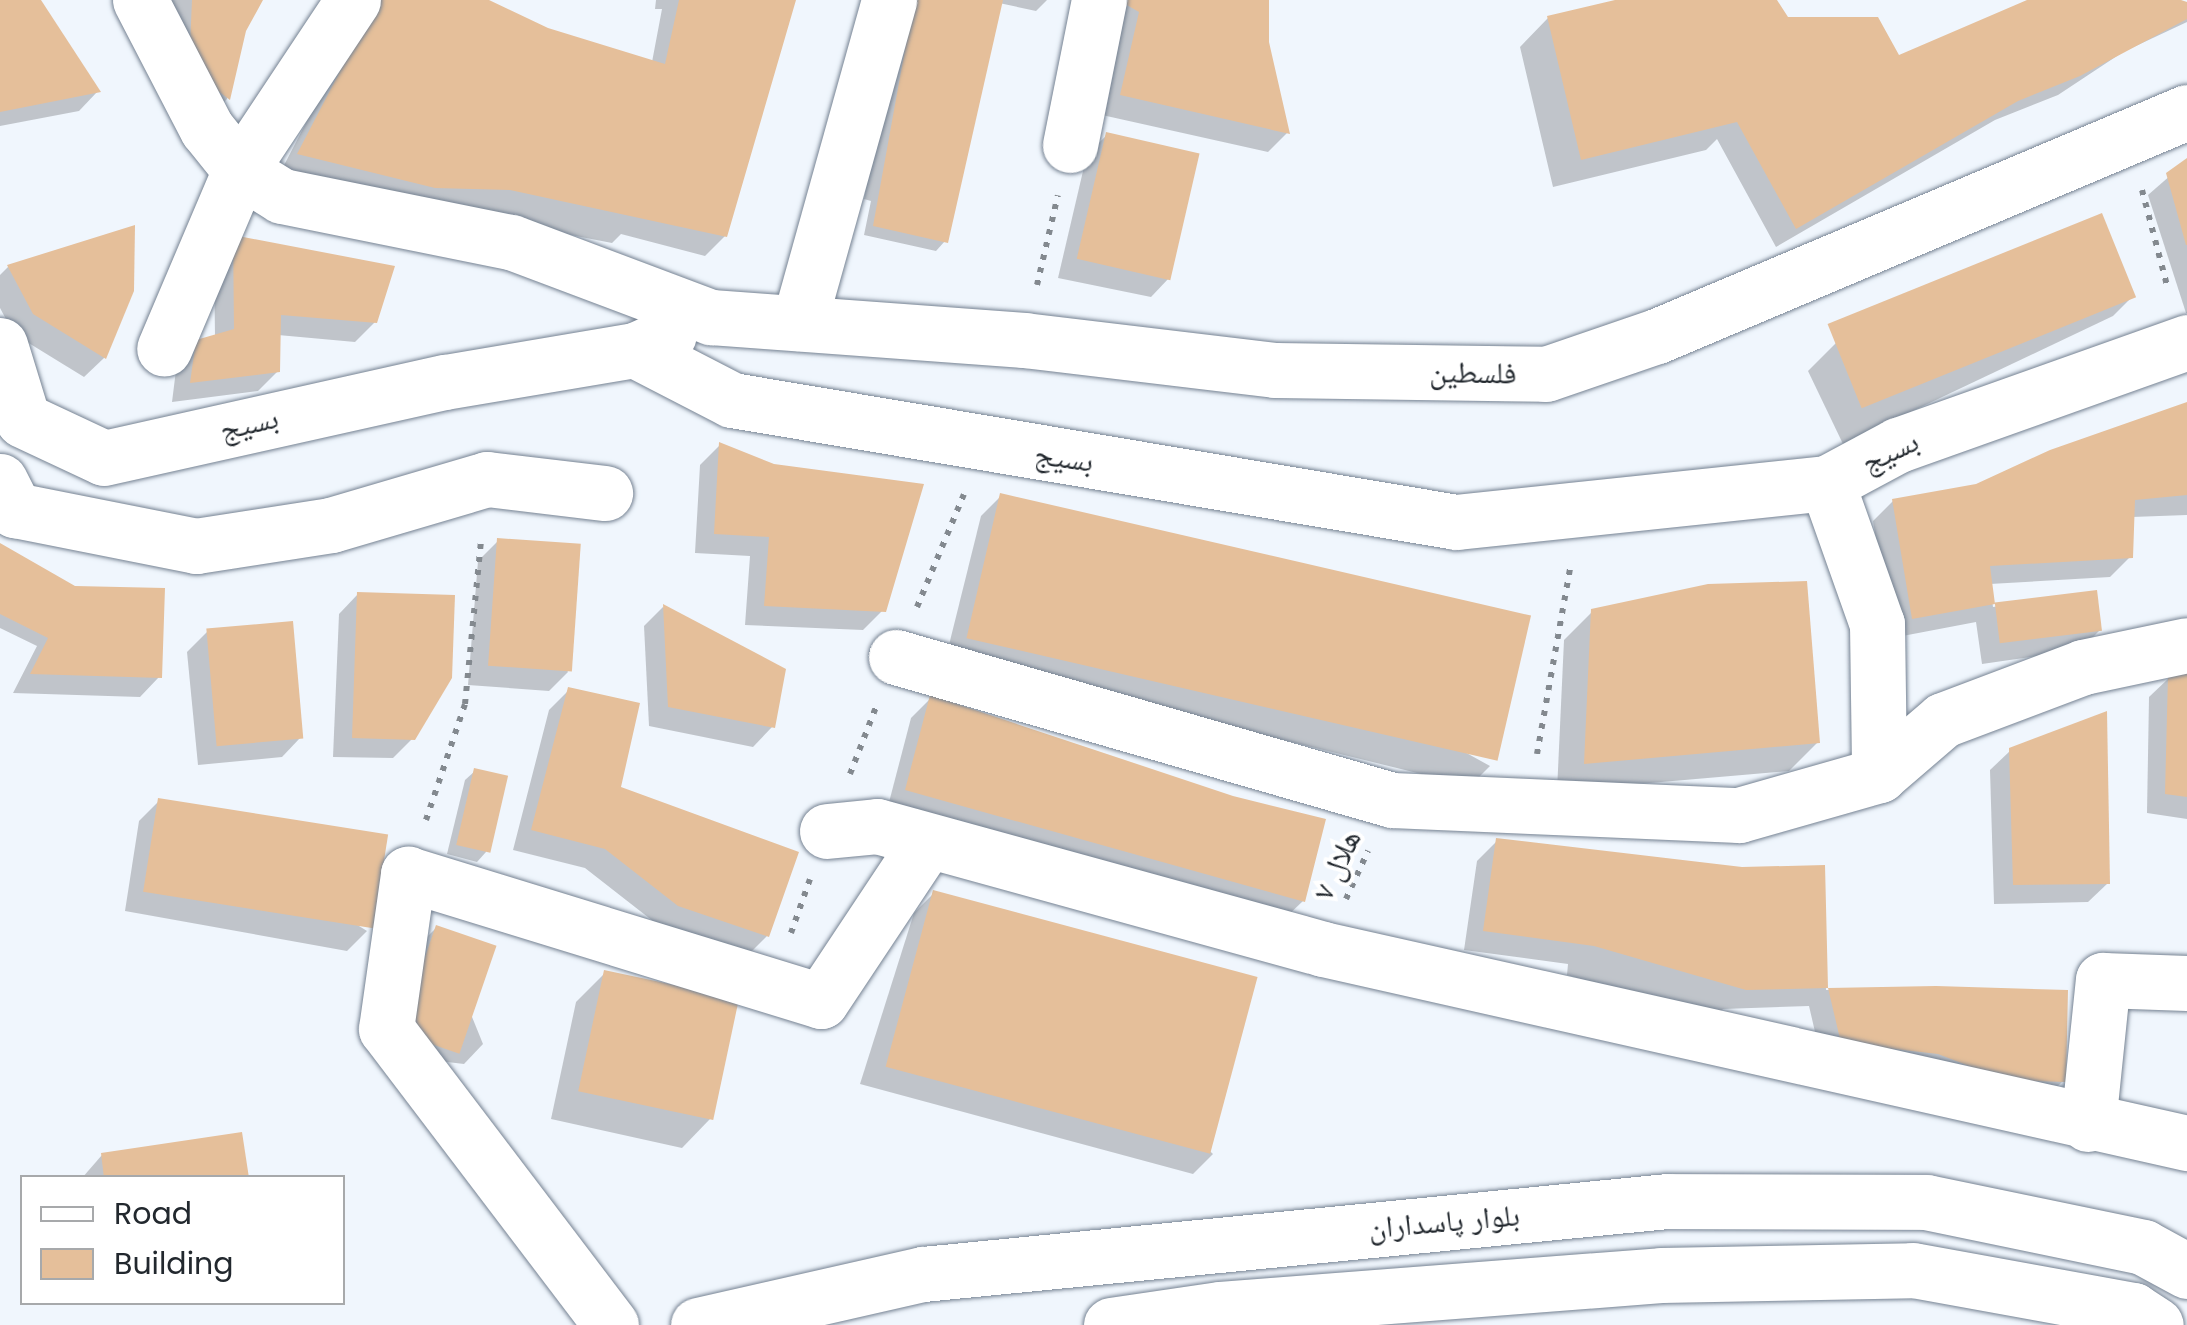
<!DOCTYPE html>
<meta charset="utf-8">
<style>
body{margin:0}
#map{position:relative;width:2187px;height:1325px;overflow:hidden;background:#f0f6fd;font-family:Poppins,"Noto Naskh Arabic",sans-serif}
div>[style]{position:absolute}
.shadow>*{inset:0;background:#0003}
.building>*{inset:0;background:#e5bf9a;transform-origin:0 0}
.path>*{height:6px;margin-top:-3px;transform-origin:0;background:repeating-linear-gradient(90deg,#83898f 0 5px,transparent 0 13px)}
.roads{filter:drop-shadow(0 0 2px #758292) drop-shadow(0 0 2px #758292)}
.minor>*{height:55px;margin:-27.5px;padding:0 27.5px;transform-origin:27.5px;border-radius:27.5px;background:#fff}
.major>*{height:55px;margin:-27.5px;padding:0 27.5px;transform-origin:27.5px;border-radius:27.5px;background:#fff}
span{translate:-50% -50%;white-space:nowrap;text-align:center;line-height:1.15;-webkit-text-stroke:8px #fff;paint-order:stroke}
.street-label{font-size:30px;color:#22282e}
.legend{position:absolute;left:20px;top:1175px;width:325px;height:130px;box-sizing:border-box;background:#fff;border:2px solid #a7a9ab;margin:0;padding:12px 18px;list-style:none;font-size:30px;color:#22282e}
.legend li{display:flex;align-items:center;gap:20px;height:50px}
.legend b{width:50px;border:2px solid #a7a9ab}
</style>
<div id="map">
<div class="shadow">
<div style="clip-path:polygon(0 0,38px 0,98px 91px,79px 111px,0 126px)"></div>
<div style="clip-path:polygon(145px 0,260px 0,244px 30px,227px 99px,208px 118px)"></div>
<div style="clip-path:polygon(483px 0,548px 30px,652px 62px,662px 9px,655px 9px,656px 0,794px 0,725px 236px,705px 256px,621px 234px,612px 243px,483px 218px,280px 173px,355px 28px)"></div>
<div style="clip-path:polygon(900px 0,1047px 0,1036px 11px,999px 3px,945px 241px,936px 251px,864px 235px,871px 201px,864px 199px)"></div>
<div style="clip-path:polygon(1096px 0,1266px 0,1266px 44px,1287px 133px,1268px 152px,1102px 115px,1119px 42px,1110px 40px)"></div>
<div style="clip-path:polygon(1626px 0,1775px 0,1786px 20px,1898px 58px,2035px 0,2173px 0,2187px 4px,2187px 22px,2123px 52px,2058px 95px,1995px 120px,1776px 247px,1717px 139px,1706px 150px,1553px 187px,1520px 47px,1548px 18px)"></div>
<div style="clip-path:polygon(1107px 135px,1170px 277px,1151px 297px,1058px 278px,1087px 154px)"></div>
<div style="clip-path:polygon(2187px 161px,2187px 313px,2186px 313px,2148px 195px)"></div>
<div style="clip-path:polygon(132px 228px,131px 290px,104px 358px,84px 377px,14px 334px,0 308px,0 275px,8px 267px)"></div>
<div style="clip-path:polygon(234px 237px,375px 322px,355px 342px,278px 335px,278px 371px,258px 391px,172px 402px,177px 362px,197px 342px,215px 337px,214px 257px)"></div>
<div style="clip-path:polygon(2133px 296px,2113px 316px,1843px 444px,1808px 371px,1837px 342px)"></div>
<div style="clip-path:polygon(2187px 406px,2187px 515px,2132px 517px,2130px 557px,2110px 577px,1990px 584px,1993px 607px,2095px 593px,2100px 630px,2080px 650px,1982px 664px,1976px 622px,1892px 638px,1873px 521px,1893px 501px,1977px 487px)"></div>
<div style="clip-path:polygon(720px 445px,883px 610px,863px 630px,745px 625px,750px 556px,695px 553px,700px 465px)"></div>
<div style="clip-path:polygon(1001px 496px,1490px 766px,1470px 786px,946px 657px,981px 516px)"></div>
<div style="clip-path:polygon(498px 541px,568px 672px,549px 691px,468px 685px,478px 561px)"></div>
<div style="clip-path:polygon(0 546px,159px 677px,140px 697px,13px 693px,37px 646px,0 628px)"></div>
<div style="clip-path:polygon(358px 594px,413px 738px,393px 758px,333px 757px,339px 614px)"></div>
<div style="clip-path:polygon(663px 607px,772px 727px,753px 747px,649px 726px,644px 626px)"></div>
<div style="clip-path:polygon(1593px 611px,1818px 742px,1789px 771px,1557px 791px,1564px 640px)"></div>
<div style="clip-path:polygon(207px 632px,301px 737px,282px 757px,198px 765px,187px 652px)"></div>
<div style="clip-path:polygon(2187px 673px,2187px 819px,2147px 813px,2149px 697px,2170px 677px)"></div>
<div style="clip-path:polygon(569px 690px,618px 789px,767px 936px,747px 956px,658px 925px,585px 868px,513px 850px,549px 710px)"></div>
<div style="clip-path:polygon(931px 698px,1303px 901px,1283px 920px,887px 810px,911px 718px)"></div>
<div style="clip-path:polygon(2011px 750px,2108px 883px,2088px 902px,1994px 904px,1990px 770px)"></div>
<div style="clip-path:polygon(475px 771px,486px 852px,477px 862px,447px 854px,465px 780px)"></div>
<div style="clip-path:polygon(159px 801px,367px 931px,347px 951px,125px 911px,139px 821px)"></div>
<div style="clip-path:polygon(1497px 841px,1742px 869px,1823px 867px,1826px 990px,2066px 992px,2064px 1080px,2044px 1100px,1822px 1062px,1809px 1006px,1723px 1009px,1715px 1018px,1567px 975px,1568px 964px,1464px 950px,1477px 861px)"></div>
<div style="clip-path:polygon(934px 893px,1213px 1154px,1193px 1174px,860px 1084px,914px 913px)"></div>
<div style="clip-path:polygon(436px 928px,483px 1044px,464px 1064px,406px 1057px,417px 947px)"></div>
<div style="clip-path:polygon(605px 973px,710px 1119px,682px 1148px,551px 1119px,576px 1002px)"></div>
<div style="clip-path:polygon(102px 1155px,246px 1178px,82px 1178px)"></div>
</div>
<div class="building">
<div style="clip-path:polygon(0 0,41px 0,101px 92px,0 112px)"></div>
<div style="clip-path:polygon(192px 0,263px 0,246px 31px,230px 100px,189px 69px)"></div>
<div style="clip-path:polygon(377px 0,489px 0,548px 28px,665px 64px,679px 0,796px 0,727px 237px,510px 190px,435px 188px,297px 154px)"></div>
<div style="clip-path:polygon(914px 0,1003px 0,948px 243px,873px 226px)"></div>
<div style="clip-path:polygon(1118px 0,1269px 0,1269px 42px,1290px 134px,1120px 95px,1139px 12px)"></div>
<div style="clip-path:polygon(1615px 0,1777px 0,1788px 17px,1878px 17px,1899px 55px,2027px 0,2181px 0,2187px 2px,2187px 19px,2080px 76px,2018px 101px,1796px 229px,1737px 122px,1581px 160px,1547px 16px)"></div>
<div style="left:1106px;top:132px;width:96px;height:130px;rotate:13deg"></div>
<div style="clip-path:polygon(2187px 158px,2187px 245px,2186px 245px,2166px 173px)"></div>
<div style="left:2102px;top:213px;width:91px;height:296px;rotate:68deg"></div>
<div style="clip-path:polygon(135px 225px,134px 291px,106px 359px,33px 314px,7px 265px)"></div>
<div style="clip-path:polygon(233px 235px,395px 266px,377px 323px,281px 315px,280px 372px,190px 383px,196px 340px,234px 329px)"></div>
<div style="clip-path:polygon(2187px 402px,2187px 495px,2135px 500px,2133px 558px,1990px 566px,1995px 604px,1912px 619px,1892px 499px,1976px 484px,2050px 450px)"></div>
<div style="clip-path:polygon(719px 442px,774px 464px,924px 484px,886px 612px,764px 606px,769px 537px,714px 534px)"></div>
<div style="left:1000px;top:493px;width:545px;height:149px;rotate:13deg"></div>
<div style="left:497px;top:538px;width:84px;height:128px;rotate:4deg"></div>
<div style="clip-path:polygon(0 543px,75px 586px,165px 588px,162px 678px,30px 674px,48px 638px,0 614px)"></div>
<div style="clip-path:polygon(1807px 581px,1820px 743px,1584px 764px,1591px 609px,1708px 584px)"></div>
<div style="left:2097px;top:590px;width:41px;height:103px;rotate:83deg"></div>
<div style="clip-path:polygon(357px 592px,455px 595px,452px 678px,415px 740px,352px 738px)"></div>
<div style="clip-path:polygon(663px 604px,786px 669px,775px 728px,668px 707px)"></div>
<div style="left:293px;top:621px;width:118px;height:87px;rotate:85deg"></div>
<div style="clip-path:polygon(2187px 670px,2187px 797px,2165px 794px,2168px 675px)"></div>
<div style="clip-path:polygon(568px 687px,640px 703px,621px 787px,799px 852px,769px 937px,678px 906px,605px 849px,531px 830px)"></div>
<div style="clip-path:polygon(930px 695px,1233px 796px,1326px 819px,1305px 902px,905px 790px)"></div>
<div style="clip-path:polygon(2107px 711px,2110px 884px,2013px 885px,2009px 748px)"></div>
<div style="left:474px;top:768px;width:35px;height:79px;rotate:13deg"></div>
<div style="left:158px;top:798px;width:233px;height:95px;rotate:9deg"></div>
<div style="clip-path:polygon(1496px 838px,1742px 867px,1825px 865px,1828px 988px,1746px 990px,1594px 946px,1483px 931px)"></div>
<div style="left:933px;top:890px;width:336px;height:183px;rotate:15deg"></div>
<div style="left:436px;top:925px;width:64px;height:114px;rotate:19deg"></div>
<div style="left:604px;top:970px;width:138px;height:124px;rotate:12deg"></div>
<div style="clip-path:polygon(1936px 986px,2068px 990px,2066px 1082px,2005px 1080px,1938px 1054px,1841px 1043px,1828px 988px)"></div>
<div style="clip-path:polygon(242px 1132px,249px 1178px,104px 1178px,101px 1153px)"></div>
</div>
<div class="path">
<div style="left:2142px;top:190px;width:102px;rotate:75.3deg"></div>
<div style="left:1037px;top:285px;width:92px;rotate:-76.9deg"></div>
<div style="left:917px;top:607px;width:122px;rotate:-67.4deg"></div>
<div style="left:1537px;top:754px;width:193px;rotate:-79.9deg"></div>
<div style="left:850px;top:774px;width:72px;rotate:-68.8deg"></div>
<div style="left:426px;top:820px;width:122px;rotate:-71.4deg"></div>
<div style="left:465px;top:704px;width:165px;rotate:-84.4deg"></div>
<div style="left:1346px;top:899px;width:53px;rotate:-65.4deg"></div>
<div style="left:791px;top:933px;width:57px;rotate:-70.6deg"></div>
</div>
<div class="roads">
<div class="minor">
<div style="left:140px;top:0;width:145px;rotate:62.6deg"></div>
<div style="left:207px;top:129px;width:53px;rotate:51.2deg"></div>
<div style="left:240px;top:170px;width:194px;rotate:113deg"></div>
<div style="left:353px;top:0;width:204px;rotate:123.6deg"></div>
<div style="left:240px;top:170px;width:49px;rotate:31.8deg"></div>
<div style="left:282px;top:196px;width:234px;rotate:11.4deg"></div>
<div style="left:511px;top:242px;width:214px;rotate:20.6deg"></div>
<div style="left:711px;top:317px;width:314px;rotate:4.2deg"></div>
<div style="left:1024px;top:340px;width:253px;rotate:6.8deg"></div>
<div style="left:1275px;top:370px;width:271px;rotate:0.8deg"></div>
<div style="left:1546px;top:374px;width:117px;rotate:-18.9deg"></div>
<div style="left:1657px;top:336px;width:575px;rotate:-22.91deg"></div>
<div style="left:1070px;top:145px;width:148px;rotate:-78.7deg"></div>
<div style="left:799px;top:323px;width:335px;rotate:-74.4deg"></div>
<div style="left:0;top:345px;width:78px;rotate:73deg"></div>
<div style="left:23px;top:420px;width:89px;rotate:25.1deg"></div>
<div style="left:104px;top:458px;width:349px;rotate:-12.6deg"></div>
<div style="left:445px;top:382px;width:193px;rotate:-9.6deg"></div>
<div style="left:635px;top:350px;width:37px;rotate:-24deg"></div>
<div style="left:635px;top:350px;width:109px;rotate:27.3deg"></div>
<div style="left:732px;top:400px;width:734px;rotate:9.56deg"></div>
<div style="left:1456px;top:522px;width:373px;rotate:-6deg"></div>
<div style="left:1827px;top:483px;width:81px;rotate:-28.2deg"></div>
<div style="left:1898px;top:445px;width:307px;rotate:-19.6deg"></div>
<div style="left:0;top:481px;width:33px;rotate:63deg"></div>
<div style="left:15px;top:510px;width:185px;rotate:11.2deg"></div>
<div style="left:196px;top:546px;width:137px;rotate:-8.8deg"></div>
<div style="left:331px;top:525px;width:163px;rotate:-16.4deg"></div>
<div style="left:487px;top:479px;width:119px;rotate:6.8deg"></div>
<div style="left:1827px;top:483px;width:150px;rotate:70.5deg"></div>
<div style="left:1877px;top:624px;width:151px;rotate:89.2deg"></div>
<div style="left:1879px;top:775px;width:84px;rotate:-40.7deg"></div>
<div style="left:1943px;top:720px;width:150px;rotate:-20.7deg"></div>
<div style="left:2083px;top:667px;width:106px;rotate:-11.9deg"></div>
<div style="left:896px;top:657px;width:516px;rotate:16.08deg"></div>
<div style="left:1392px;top:800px;width:347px;rotate:2.5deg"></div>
<div style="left:1739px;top:815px;width:146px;rotate:-15.9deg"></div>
<div style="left:827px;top:831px;width:50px;rotate:-5.7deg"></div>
<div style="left:877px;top:826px;width:463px;rotate:15.4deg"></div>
<div style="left:1323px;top:949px;width:886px;rotate:12.66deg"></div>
<div style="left:2088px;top:1124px;width:145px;rotate:-84.1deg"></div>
<div style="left:2103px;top:980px;width:84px;rotate:2deg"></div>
<div style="left:611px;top:1325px;width:372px;rotate:-127.2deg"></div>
<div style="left:386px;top:1029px;width:157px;rotate:-81.9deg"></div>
<div style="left:408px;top:874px;width:432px;rotate:17.1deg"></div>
<div style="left:821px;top:1001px;width:190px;rotate:-56.4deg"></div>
</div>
<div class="major">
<div style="left:698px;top:1325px;width:231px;rotate:-12.8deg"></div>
<div style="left:923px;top:1274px;width:748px;rotate:-5.6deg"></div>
<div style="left:1667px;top:1201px;width:259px;rotate:0.2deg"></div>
<div style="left:1926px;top:1202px;width:222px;rotate:11.7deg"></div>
<div style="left:2143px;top:1247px;width:50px;rotate:28.6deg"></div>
<div style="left:1111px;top:1325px;width:110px;rotate:-8.4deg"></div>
<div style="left:1220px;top:1309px;width:442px;rotate:-4.4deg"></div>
<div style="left:1661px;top:1275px;width:252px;rotate:-1.1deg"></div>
<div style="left:1913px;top:1270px;width:224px;rotate:10.3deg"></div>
<div style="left:2133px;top:1310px;width:27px;rotate:33deg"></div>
</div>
</div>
<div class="street-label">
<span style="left:1473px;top:373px;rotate:1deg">فلسطین</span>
<span style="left:249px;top:424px;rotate:-13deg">بسیج</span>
<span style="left:1890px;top:452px;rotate:-25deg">بسیج</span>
<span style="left:1064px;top:458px;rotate:8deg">بسیج</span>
<span style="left:1337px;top:865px;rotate:-65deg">هلال ۷</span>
<span style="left:1444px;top:1222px;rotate:-5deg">بلوار پاسداران</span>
</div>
<ul class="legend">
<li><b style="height:12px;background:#fff"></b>Road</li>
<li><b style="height:28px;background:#e5bf9a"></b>Building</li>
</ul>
</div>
